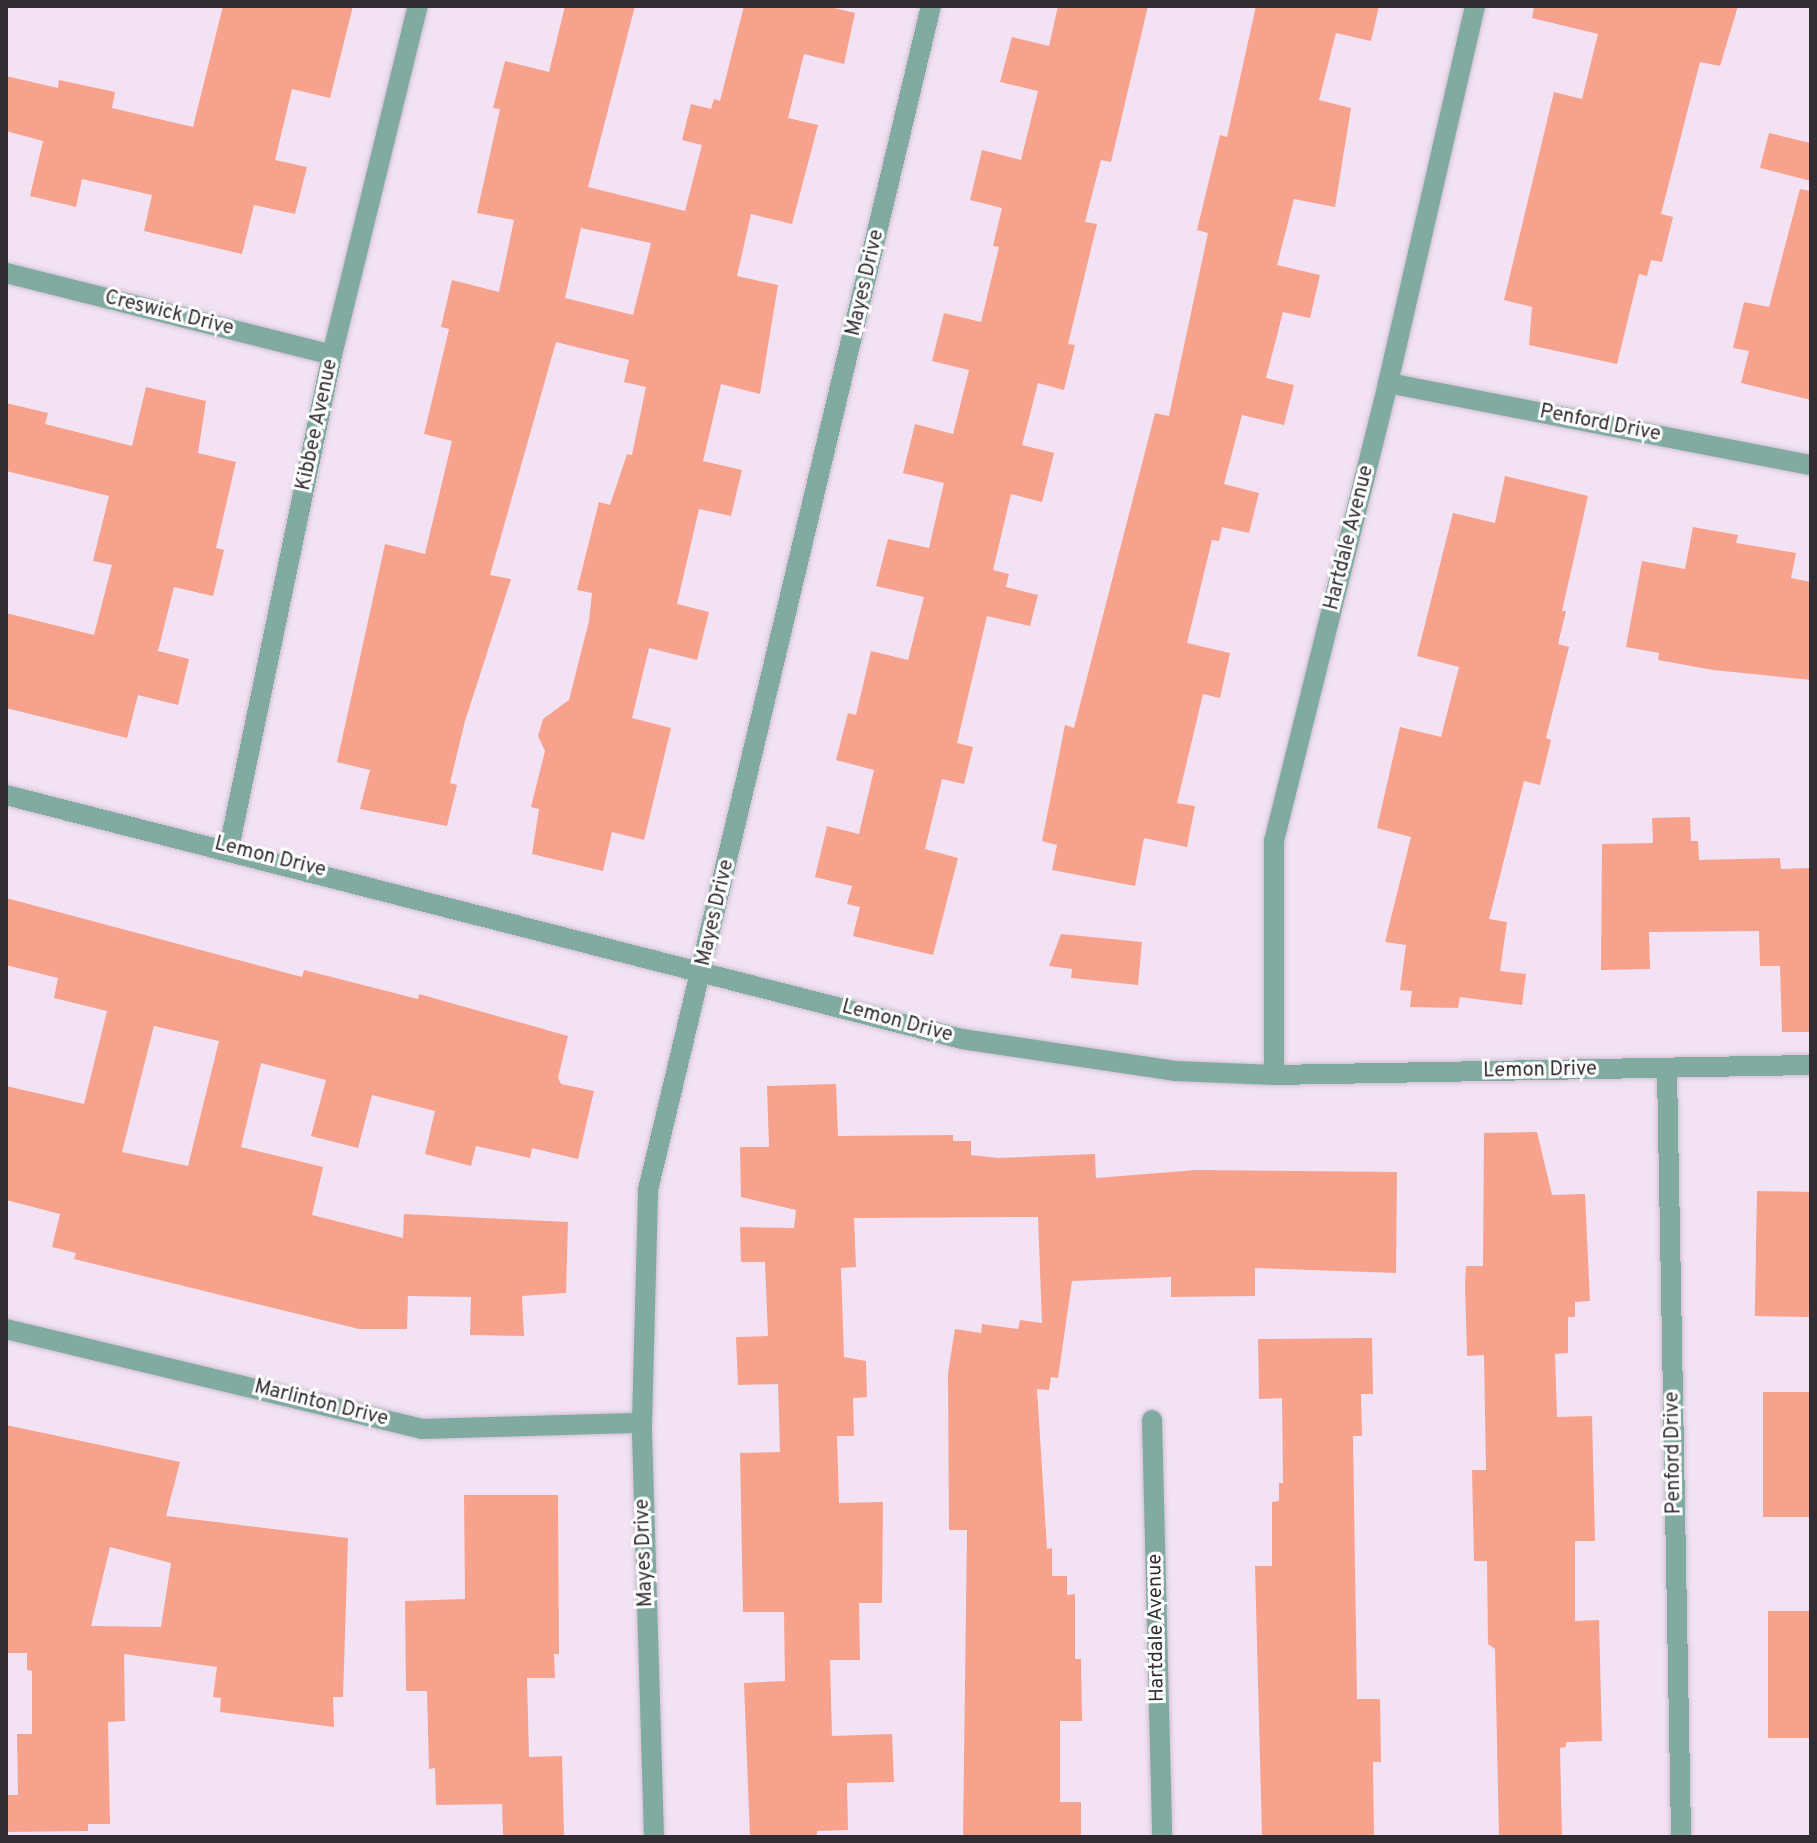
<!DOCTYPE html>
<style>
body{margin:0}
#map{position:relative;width:1817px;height:1843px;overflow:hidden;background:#f2e2f4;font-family:Overpass,sans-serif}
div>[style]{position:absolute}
.building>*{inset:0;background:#f7a28c;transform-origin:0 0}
.roads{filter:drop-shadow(0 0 2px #cfc1d1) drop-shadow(0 0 2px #cfc1d1)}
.minor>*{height:20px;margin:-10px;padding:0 10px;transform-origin:10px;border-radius:10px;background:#81aaa0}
span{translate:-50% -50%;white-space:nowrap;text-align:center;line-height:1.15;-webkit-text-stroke:6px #fff;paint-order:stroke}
.street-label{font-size:20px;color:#322c33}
.frame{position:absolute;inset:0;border:8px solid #322c33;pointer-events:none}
</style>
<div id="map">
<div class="building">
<div style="clip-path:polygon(223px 6px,353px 6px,330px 98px,292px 89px,275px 160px,307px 167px,295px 214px,254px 205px,242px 254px,144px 231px,152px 195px,82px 179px,76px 207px,30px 196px,43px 141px,6px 131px,6px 76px,58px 88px,59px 80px,115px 92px,112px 108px,193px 127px)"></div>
<div style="clip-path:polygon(evenodd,565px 6px,635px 6px,588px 187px,685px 211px,702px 145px,682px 140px,691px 104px,711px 109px,714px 99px,720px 101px,744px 6px,826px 6px,855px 13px,844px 64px,804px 54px,788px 118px,818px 125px,792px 224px,751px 214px,737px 276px,778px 285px,760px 394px,721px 384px,703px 461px,742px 470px,731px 516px,699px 509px,677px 604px,709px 612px,697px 660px,649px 648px,632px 718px,671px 728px,644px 840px,612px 832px,603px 871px,532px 854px,539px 809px,531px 807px,545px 751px,538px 736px,543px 719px,569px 700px,589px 621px,592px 593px,577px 590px,599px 502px,610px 505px,627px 454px,632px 455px,646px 387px,624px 382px,629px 360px,556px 342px,490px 575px,511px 579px,465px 721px,450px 783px,457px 785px,447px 826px,360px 809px,370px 770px,337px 762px,385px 544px,425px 554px,452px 441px,424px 434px,449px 329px,441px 327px,452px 280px,499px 292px,514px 220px,477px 213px,500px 109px,493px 108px,505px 61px,549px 72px,565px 6px,581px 228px,651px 243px,633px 315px,565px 298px,581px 228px)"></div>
<div style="clip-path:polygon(1058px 6px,1148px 6px,1111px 162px,1101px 160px,1085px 222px,1097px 224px,1068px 344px,1075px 345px,1064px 390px,1038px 383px,1022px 445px,1054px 453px,1042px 502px,1011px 494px,993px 570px,1009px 574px,1006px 587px,1038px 595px,1030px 626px,987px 616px,957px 743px,973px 747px,964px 784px,942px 779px,925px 849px,958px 858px,933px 955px,853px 936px,860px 907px,847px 904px,852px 886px,815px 877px,827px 826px,859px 834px,874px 770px,836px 760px,848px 713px,856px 715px,871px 651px,908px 660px,924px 597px,876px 586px,888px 539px,929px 548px,944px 483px,903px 473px,915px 424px,953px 434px,969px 370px,932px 361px,944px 313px,981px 322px,999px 247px,993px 246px,1002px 208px,970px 200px,982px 150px,1021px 160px,1038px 91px,1000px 82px,1012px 37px,1049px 46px)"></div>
<div style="clip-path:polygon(1256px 6px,1379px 6px,1371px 41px,1336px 33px,1319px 100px,1351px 108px,1335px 207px,1294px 199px,1277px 265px,1320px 275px,1310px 318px,1283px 312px,1266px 378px,1294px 385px,1284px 425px,1242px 415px,1224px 484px,1259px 493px,1249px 533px,1222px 527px,1219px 541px,1212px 540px,1187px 643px,1230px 653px,1220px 698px,1203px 694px,1177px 803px,1195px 806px,1187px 847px,1144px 838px,1135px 886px,1052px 870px,1057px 845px,1042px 841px,1065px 725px,1074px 728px,1155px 413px,1169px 416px,1208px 233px,1197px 230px,1220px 135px,1227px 137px)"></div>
<div style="clip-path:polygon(1534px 6px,1738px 6px,1720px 66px,1700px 62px,1661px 214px,1673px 217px,1662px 262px,1651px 260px,1647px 276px,1639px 274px,1617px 364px,1529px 345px,1532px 307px,1504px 300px,1554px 92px,1582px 99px,1598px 34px,1532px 18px)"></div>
<div style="clip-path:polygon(1769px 133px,1811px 143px,1811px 181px,1760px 168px)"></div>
<div style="clip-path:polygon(1800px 189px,1811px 191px,1811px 400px,1741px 383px,1749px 351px,1733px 348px,1744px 302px,1769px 307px)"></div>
<div style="clip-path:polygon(146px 387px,206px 401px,198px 453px,236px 462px,216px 548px,224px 550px,213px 596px,174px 587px,158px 651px,189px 659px,178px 705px,138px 695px,127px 738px,6px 708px,6px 613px,94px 635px,112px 565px,93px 561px,109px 496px,6px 471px,6px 403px,48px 413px,45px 424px,132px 446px)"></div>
<div style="clip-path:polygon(1505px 476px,1588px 496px,1562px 611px,1566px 611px,1558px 644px,1569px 647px,1546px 738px,1551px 740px,1540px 785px,1524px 781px,1489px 919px,1507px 922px,1500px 971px,1526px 974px,1522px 1005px,1460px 997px,1458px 1008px,1410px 1007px,1412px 991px,1400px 990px,1406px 945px,1385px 942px,1411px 837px,1377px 828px,1400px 727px,1441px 737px,1459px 667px,1417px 656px,1453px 513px,1495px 523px)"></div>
<div style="clip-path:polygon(1693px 527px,1738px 535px,1736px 543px,1796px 553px,1791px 578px,1811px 582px,1811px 680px,1713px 670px,1658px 660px,1659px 653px,1626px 647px,1642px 561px,1685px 569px)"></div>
<div style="clip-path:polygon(1690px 817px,1691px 841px,1698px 841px,1699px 860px,1780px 858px,1781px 869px,1811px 868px,1811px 1032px,1782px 1032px,1780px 966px,1760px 966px,1759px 931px,1649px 932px,1650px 969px,1601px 970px,1602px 844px,1653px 843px,1652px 818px)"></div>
<div style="clip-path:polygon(evenodd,6px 898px,302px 977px,304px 970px,418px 999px,419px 994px,568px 1036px,558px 1078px,561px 1084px,594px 1091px,578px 1159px,532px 1148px,530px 1158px,476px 1146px,471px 1166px,425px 1154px,435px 1111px,372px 1095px,358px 1148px,311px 1136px,326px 1080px,261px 1063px,241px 1147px,323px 1167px,312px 1215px,403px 1238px,404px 1214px,568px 1222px,566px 1293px,522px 1296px,524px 1336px,470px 1335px,471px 1297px,408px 1296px,407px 1329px,359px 1329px,74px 1259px,76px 1253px,52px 1247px,60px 1214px,6px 1200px,6px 1086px,84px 1104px,107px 1011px,54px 998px,58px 978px,6px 965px,6px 898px,154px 1026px,219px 1041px,188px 1166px,122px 1152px,154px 1026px)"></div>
<div style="clip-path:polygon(1061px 934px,1142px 942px,1138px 985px,1071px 978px,1072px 969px,1049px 966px)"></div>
<div style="clip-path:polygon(836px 1084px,838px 1136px,953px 1135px,953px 1141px,971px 1141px,971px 1155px,998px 1158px,1095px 1154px,1096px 1178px,1196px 1170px,1397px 1172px,1396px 1273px,1255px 1268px,1255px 1296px,1171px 1297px,1171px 1277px,1072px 1281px,1058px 1378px,1051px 1377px,1049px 1390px,1037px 1389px,1047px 1549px,1052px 1548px,1052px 1576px,1067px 1576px,1067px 1595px,1075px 1594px,1075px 1659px,1081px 1659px,1082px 1721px,1060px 1721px,1060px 1802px,1081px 1802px,1081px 1837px,963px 1837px,967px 1530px,949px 1530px,948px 1373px,955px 1329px,981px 1333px,982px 1324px,1018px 1329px,1020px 1320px,1042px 1323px,1038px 1217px,854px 1218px,856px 1267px,841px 1268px,844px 1357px,866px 1361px,867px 1397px,853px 1398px,854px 1436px,837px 1436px,839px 1503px,883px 1502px,882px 1603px,859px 1603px,860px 1660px,830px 1660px,832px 1736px,892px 1734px,894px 1782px,847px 1783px,848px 1830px,817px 1831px,817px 1837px,750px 1837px,744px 1683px,785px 1681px,784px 1612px,743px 1612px,740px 1453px,780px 1452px,778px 1384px,738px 1385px,736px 1337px,768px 1336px,765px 1262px,741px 1262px,740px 1227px,794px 1228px,796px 1210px,741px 1197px,740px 1147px,769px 1147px,767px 1086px)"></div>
<div style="clip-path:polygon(1537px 1132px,1552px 1195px,1585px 1194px,1590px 1301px,1575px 1302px,1575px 1317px,1568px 1317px,1568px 1353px,1555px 1354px,1557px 1417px,1592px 1416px,1595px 1541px,1575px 1541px,1575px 1621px,1599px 1620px,1602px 1741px,1566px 1742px,1566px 1747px,1560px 1748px,1562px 1837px,1499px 1837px,1495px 1649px,1488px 1644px,1487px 1561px,1474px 1561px,1472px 1470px,1486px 1470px,1484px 1355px,1467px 1356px,1465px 1285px,1466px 1266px,1483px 1266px,1484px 1133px)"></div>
<div style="left:1757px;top:1191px;width:54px;height:125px;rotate:1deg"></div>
<div style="clip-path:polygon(1372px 1338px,1373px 1394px,1361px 1394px,1362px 1436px,1353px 1436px,1357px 1699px,1380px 1699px,1381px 1762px,1373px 1762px,1374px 1837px,1262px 1837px,1255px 1566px,1272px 1566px,1272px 1502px,1279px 1501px,1279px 1483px,1283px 1483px,1282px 1398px,1259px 1399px,1258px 1339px)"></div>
<div style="left:1811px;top:1392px;width:125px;height:48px;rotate:90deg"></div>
<div style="clip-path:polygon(evenodd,6px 1425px,180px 1462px,166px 1516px,348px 1538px,343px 1697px,333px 1697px,334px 1727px,220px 1712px,221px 1698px,213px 1697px,217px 1667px,124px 1654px,125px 1721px,108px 1722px,110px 1824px,88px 1824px,88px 1831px,6px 1832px,6px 1795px,18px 1795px,17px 1734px,32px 1734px,32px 1671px,27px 1670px,27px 1653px,6px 1653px,6px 1425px,110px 1547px,171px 1563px,161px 1627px,91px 1626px,110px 1547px)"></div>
<div style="clip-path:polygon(464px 1495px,558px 1495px,559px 1654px,554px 1654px,555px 1678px,527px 1678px,529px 1757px,562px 1756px,564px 1837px,503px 1837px,502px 1804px,436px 1805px,435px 1768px,429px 1769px,427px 1691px,406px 1691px,405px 1601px,465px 1599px)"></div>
<div style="left:1811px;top:1611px;width:127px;height:43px;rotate:90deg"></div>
</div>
<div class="roads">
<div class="minor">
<div style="left:6px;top:273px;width:336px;rotate:14.1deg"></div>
<div style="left:1388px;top:383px;width:431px;rotate:11deg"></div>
<div style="left:6px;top:795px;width:987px;rotate:14.32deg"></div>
<div style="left:962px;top:1039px;width:215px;rotate:8.5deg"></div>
<div style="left:1175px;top:1071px;width:99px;rotate:2.3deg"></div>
<div style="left:1274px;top:1075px;width:537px;rotate:-1.07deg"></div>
<div style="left:229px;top:848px;width:504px;rotate:-78.2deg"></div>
<div style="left:332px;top:355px;width:359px;rotate:-76.2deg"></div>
<div style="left:1667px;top:1070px;width:767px;rotate:88.95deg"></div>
<div style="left:1274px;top:1075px;width:234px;rotate:-90deg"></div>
<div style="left:1274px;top:841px;width:472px;rotate:-76deg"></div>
<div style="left:1388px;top:383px;width:387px;rotate:-77deg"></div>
<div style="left:6px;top:1329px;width:428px;rotate:13.5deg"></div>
<div style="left:422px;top:1429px;width:220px;rotate:-1.6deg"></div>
<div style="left:1152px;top:1420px;width:417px;rotate:88.6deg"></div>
<div style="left:654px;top:1837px;width:414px;rotate:-91.7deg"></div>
<div style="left:642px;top:1423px;width:233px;rotate:-88.5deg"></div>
<div style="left:648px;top:1190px;width:1217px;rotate:-76.56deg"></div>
</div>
</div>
<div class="street-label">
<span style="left:866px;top:283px;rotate:-77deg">Mayes Drive</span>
<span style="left:169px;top:314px;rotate:14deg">Creswick Drive</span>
<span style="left:1600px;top:424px;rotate:11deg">Penford Drive</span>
<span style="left:318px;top:425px;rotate:-78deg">Kibbee Avenue</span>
<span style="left:1350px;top:538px;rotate:-76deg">Hartdale Avenue</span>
<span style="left:270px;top:858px;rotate:14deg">Lemon Drive</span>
<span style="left:716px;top:913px;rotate:-77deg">Mayes Drive</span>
<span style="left:897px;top:1022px;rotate:15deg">Lemon Drive</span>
<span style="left:1540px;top:1071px;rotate:-1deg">Lemon Drive</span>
<span style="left:321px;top:1404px;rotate:14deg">Marlinton Drive</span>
<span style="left:1674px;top:1453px;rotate:-91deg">Penford Drive</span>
<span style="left:645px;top:1553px;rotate:-92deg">Mayes Drive</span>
<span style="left:1157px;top:1628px;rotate:-91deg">Hartdale Avenue</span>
</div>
<div class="frame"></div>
</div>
